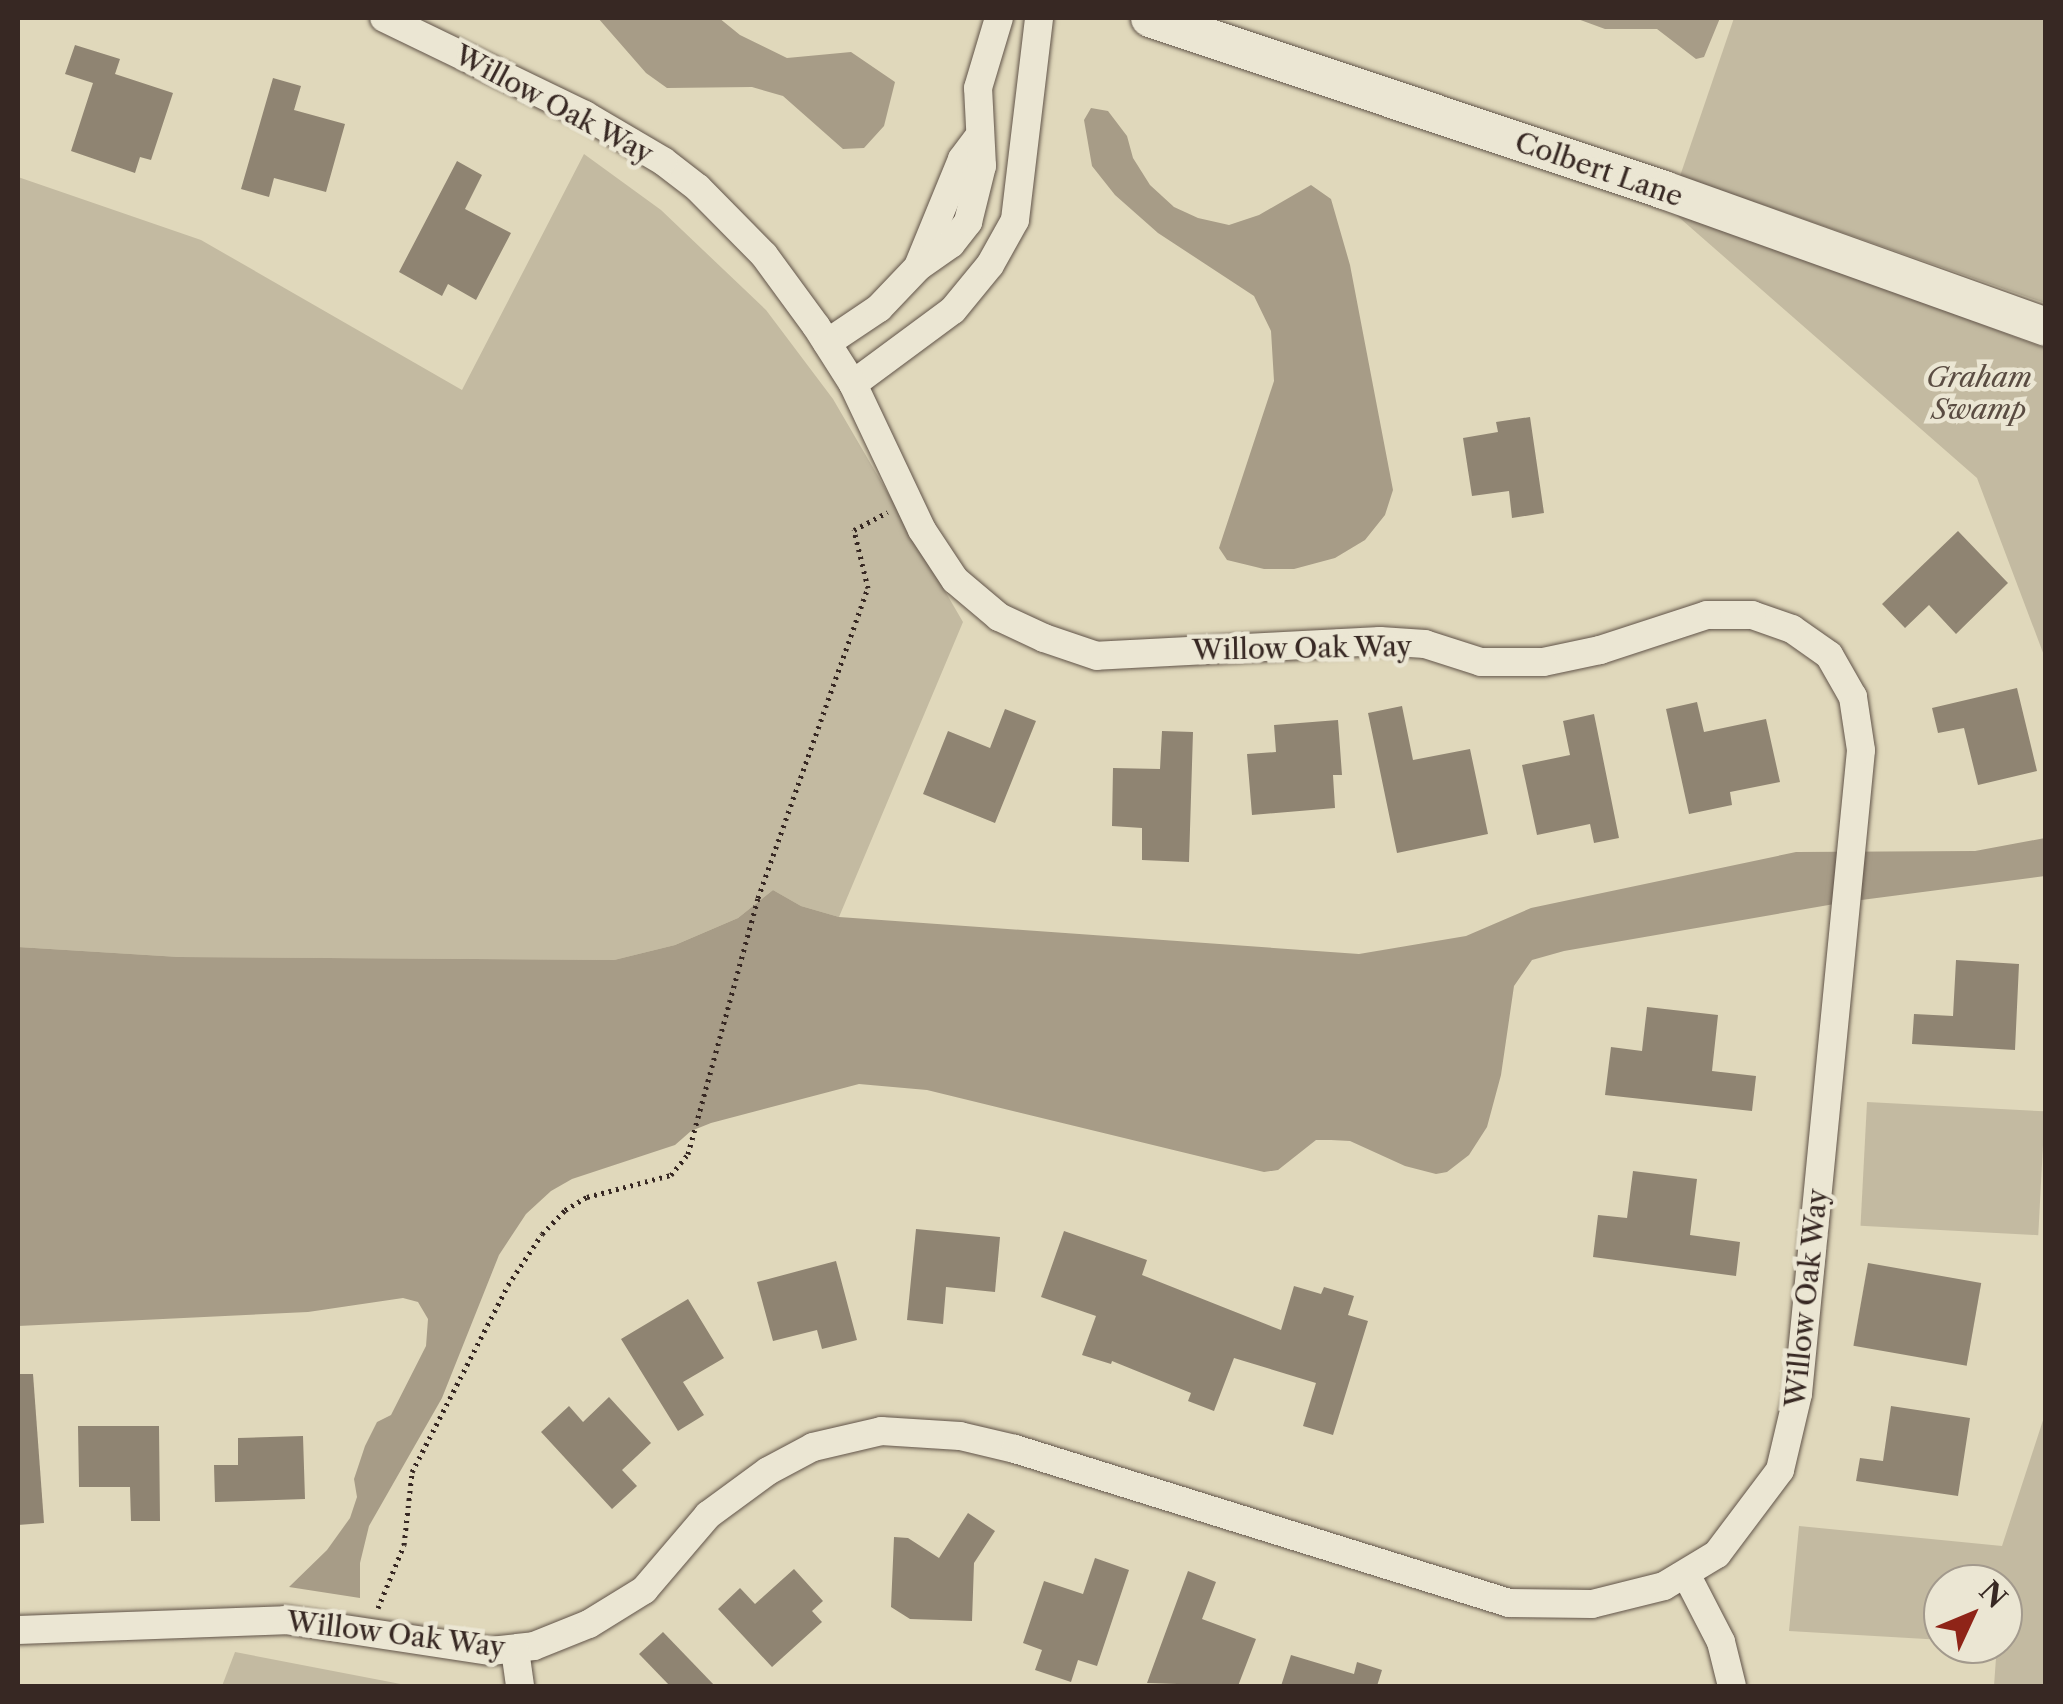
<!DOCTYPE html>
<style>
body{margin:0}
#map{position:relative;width:2063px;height:1704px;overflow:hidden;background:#e0d8bb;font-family:"Libre Caslon Text",serif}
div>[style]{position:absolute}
.green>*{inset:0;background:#c3baa1;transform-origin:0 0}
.water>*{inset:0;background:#a79c87}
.building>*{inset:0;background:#8f8472;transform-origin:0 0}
.path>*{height:5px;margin-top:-2.5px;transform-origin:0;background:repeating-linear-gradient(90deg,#372823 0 2.5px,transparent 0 7.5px)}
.roads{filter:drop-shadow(0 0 2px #615449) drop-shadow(0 0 2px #615449)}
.street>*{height:28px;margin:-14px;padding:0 14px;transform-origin:14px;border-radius:14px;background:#ebe6d3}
.secondary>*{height:38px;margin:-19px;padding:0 19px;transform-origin:19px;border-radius:19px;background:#ebe6d3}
span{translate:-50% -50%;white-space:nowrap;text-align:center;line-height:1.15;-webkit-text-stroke:9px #ebe6d3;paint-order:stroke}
.street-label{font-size:28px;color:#372823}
.park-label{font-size:28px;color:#5a4c42;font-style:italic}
.frame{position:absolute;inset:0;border:20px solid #372823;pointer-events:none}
.north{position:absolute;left:1923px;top:1564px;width:100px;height:100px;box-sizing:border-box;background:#ebe6d3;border:2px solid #a39a8d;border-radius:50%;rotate:46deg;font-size:28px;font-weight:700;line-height:40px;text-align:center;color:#372823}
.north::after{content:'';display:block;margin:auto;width:35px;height:45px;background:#8f2418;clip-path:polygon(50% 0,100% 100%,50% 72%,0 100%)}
</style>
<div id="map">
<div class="green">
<div style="clip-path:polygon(1734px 18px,2045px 18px,2045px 303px,1680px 176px)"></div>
<div style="clip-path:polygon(584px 154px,661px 210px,766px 310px,833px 399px,963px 622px,839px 917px,801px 906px,773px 890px,738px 918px,675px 945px,614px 960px,179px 957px,18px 947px,18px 177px,201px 240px,462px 390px)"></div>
<div style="clip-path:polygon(1666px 206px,2045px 348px,2045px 658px,1977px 478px)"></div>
<div style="left:1867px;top:1102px;width:178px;height:124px;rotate:3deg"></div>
<div style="clip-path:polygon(2045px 1414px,2045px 1686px,1994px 1686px,1997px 1644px,2003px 1644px,2003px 1584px,1943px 1584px,1943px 1640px,1789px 1631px,1799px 1526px,2002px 1546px)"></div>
<div style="clip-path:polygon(235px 1652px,411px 1686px,222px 1686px)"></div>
</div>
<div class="water">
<div style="clip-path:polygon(598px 18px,719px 18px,740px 35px,787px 58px,851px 52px,895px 82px,884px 126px,864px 148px,843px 149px,783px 96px,752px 87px,667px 88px,646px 73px)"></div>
<div style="clip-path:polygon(1575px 18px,1574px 18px,1720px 18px,1704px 57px,1696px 59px,1657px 29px,1605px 29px)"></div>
<div style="clip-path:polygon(1091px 108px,1108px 111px,1127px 136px,1133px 158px,1150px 185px,1174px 207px,1198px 218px,1229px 225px,1259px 215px,1311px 185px,1331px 199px,1350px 265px,1393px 490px,1385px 515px,1365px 540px,1335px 558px,1294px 569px,1264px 569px,1227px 560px,1219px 548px,1274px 381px,1271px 331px,1254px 296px,1158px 233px,1115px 195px,1092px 166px,1084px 120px)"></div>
<div style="clip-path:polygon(2045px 838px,2045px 876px,1846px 902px,1564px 951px,1532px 960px,1514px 986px,1501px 1075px,1487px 1127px,1469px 1155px,1447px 1172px,1436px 1174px,1405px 1166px,1350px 1141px,1331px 1140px,1316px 1140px,1278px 1170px,1264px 1172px,927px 1090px,859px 1084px,711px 1123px,691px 1131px,675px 1145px,572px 1179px,551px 1191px,526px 1214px,499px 1255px,442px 1398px,369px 1526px,360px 1563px,360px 1598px,289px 1587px,327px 1550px,350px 1518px,357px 1497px,354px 1479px,365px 1446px,377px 1422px,391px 1415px,426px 1346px,428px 1319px,418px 1302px,403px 1298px,308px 1312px,18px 1326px,18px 947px,179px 957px,614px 960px,675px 945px,738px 918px,773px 890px,801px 906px,839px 917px,1359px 954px,1466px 936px,1531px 908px,1796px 852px,1975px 851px)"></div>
</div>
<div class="building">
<div style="clip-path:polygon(75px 45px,120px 59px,115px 74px,173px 93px,151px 160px,140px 157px,135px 173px,71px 151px,93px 83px,65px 74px)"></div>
<div style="clip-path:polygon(273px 78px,301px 86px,294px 110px,345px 124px,326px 192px,274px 178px,269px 197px,241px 189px)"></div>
<div style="clip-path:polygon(457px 161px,482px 175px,465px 209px,511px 233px,476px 300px,448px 284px,442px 296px,399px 272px)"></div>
<div style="clip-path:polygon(1530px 417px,1544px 513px,1512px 518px,1509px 491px,1472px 496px,1463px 438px,1498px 432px,1496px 422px)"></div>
<div style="clip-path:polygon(1958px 531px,2008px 583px,1956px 634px,1929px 605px,1905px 628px,1882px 604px)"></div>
<div style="clip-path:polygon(2017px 688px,2037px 771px,1978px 785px,1964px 728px,1938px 733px,1932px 708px)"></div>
<div style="clip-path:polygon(1697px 702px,1704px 732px,1766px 719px,1780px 782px,1730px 792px,1732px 805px,1689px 814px,1666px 709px)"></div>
<div style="clip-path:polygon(1402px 706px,1413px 760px,1470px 749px,1488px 834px,1397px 853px,1368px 713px)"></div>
<div style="clip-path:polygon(1005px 709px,1036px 721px,995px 823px,923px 794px,948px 731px,990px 748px)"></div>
<div style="clip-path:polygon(1594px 714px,1619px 838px,1594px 843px,1590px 824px,1537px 835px,1522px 765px,1570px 755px,1563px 721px)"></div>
<div style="clip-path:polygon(1338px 720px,1342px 775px,1333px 775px,1335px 808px,1252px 815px,1247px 754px,1276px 752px,1274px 725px)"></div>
<div style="clip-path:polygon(1162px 731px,1193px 732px,1189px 862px,1142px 860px,1142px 828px,1112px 826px,1113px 768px,1160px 769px)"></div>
<div style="clip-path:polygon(1956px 960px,2019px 964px,2015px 1050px,1912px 1044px,1914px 1014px,1953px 1016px)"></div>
<div style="clip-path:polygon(1647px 1007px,1718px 1015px,1712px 1071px,1756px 1076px,1752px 1111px,1605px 1095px,1611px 1047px,1642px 1051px)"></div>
<div style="clip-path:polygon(1633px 1171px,1697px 1179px,1690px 1235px,1740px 1242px,1736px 1276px,1593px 1257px,1598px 1215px,1627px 1218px)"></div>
<div style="clip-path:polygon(916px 1229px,1000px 1237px,995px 1292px,946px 1287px,943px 1324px,907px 1320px)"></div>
<div style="clip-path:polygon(1064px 1231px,1147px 1260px,1142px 1275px,1281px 1330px,1294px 1286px,1321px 1294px,1324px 1287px,1354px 1296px,1348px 1315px,1368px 1321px,1333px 1435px,1303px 1426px,1316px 1383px,1234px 1358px,1214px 1411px,1188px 1401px,1191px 1393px,1112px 1361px,1111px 1364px,1082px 1355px,1096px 1316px,1041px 1297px)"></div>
<div style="clip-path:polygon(836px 1261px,857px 1340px,822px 1349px,817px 1330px,773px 1341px,757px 1282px)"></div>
<div style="left:1868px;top:1263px;width:115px;height:84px;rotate:10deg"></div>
<div style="clip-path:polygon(688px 1299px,724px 1358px,683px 1382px,704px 1415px,678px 1431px,621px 1339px)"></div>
<div style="clip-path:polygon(18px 1374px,33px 1374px,44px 1523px,18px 1525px)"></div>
<div style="clip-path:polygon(609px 1397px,651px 1443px,622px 1470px,637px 1486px,612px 1509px,541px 1432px,569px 1406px,583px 1422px)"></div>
<div style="clip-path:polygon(1891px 1406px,1970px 1418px,1958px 1496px,1856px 1481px,1860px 1458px,1883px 1461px)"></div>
<div style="clip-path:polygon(78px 1426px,159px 1426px,160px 1521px,131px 1521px,130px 1487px,79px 1487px)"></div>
<div style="clip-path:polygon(303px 1436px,305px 1499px,215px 1502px,214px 1465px,238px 1465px,238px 1438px)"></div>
<div style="clip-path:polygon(968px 1513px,995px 1531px,974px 1563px,972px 1621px,910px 1619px,891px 1607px,894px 1537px,908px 1538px,939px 1558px)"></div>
<div style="clip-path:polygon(1095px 1558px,1129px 1570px,1097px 1666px,1078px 1660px,1071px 1682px,1035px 1670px,1042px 1650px,1023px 1643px,1044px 1581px,1083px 1594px)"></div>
<div style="clip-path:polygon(794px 1569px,823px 1601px,812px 1611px,822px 1622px,772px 1667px,718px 1609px,740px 1588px,755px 1604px)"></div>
<div style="clip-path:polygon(1188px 1571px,1216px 1582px,1202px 1619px,1256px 1639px,1238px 1686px,1147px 1683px)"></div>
<div style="clip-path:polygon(663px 1632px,715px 1686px,670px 1686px,639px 1654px)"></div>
<div style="clip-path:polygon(1291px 1655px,1354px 1674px,1357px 1662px,1382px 1670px,1377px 1686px,1281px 1686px)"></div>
</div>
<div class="path">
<div style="left:378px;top:1608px;width:68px;rotate:-67.6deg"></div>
<div style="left:404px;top:1545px;width:73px;rotate:-83.7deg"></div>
<div style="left:412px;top:1472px;width:210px;rotate:-62.8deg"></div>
<div style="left:508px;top:1285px;width:61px;rotate:-56.3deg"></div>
<div style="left:542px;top:1234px;width:33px;rotate:-46deg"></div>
<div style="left:565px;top:1210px;width:26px;rotate:-31deg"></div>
<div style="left:587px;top:1197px;width:87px;rotate:-14.7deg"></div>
<div style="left:671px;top:1175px;width:27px;rotate:-51deg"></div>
<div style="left:688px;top:1154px;width:265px;rotate:-74.7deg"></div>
<div style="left:758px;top:898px;width:329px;rotate:-70.5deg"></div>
<div style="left:868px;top:588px;width:60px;rotate:-103.6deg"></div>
<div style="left:854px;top:530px;width:38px;rotate:-28deg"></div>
</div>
<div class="roads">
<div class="street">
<div style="left:919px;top:264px;width:113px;rotate:-67.7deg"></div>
<div style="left:962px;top:159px;width:25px;rotate:-53deg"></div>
<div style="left:827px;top:343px;width:63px;rotate:-33.9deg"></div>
<div style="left:879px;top:308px;width:57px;rotate:-46.4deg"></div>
<div style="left:918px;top:267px;width:40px;rotate:-34.9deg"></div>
<div style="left:951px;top:244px;width:28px;rotate:-52deg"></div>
<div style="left:968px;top:222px;width:58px;rotate:-76deg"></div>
<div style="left:982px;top:166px;width:78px;rotate:-92.9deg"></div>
<div style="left:978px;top:88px;width:73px;rotate:-73.3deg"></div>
<div style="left:853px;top:384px;width:124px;rotate:-36.5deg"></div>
<div style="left:953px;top:310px;width:58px;rotate:-50.6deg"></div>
<div style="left:990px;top:265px;width:51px;rotate:-60.9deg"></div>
<div style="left:1015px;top:220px;width:203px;rotate:-83.2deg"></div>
<div style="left:1687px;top:1576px;width:74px;rotate:62.7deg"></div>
<div style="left:1721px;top:1642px;width:45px;rotate:76deg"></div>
<div style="left:18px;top:1630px;width:267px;rotate:-2.1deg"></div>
<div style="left:285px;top:1620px;width:208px;rotate:8.6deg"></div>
<div style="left:491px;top:1651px;width:43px;rotate:-6.6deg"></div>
<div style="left:534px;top:1646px;width:59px;rotate:-21.8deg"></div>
<div style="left:589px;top:1624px;width:65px;rotate:-31.7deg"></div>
<div style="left:644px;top:1590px;width:99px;rotate:-49.5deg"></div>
<div style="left:708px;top:1515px;width:74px;rotate:-36.3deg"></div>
<div style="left:768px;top:1471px;width:51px;rotate:-28.1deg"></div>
<div style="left:813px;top:1447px;width:70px;rotate:-13.2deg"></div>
<div style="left:881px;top:1431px;width:79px;rotate:3.6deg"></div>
<div style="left:960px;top:1436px;width:57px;rotate:13.3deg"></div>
<div style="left:1015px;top:1449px;width:517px;rotate:17.31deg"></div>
<div style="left:1509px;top:1603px;width:83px;rotate:0.7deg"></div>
<div style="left:1592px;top:1604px;width:74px;rotate:-14deg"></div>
<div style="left:1664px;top:1586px;width:62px;rotate:-31.1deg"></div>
<div style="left:1717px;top:1554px;width:105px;rotate:-53.1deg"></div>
<div style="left:1780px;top:1470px;width:78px;rotate:-76.7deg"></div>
<div style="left:1798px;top:1394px;width:647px;rotate:-84.41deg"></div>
<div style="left:1861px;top:750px;width:54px;rotate:-98.6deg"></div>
<div style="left:1853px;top:697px;width:48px;rotate:-119.7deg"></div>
<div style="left:1829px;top:655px;width:45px;rotate:-144.9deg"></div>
<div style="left:1792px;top:629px;width:42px;rotate:-160.7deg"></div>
<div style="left:1752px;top:615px;width:45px;rotate:180deg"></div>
<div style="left:1707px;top:615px;width:113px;rotate:161.9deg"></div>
<div style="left:1600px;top:650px;width:58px;rotate:168.1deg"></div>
<div style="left:1543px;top:662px;width:62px;rotate:180deg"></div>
<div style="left:1481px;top:662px;width:59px;rotate:-162.2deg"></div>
<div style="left:1425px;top:644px;width:45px;rotate:-176.2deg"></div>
<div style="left:1380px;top:641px;width:283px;rotate:177deg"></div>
<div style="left:1097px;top:656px;width:56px;rotate:-161.2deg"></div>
<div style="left:1044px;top:638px;width:50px;rotate:-155deg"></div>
<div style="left:999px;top:617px;width:57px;rotate:-139.9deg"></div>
<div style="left:955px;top:580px;width:60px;rotate:-123.4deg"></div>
<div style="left:922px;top:530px;width:161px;rotate:-115.3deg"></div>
<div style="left:853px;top:384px;width:69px;rotate:-122.5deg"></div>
<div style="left:816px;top:326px;width:88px;rotate:-126.2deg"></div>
<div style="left:764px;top:255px;width:94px;rotate:-134.6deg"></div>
<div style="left:698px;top:188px;width:44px;rotate:-142.4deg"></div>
<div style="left:663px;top:161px;width:91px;rotate:-149.5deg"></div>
<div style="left:585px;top:115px;width:223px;rotate:-154.2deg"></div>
<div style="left:515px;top:1650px;width:36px;rotate:82deg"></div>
</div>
<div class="secondary">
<div style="left:1150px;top:18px;width:542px;rotate:18.5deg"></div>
<div style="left:1664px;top:190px;width:406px;rotate:19.7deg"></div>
</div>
</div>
<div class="street-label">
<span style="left:554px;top:104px;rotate:28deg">Willow Oak Way</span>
<span style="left:1599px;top:169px;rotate:19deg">Colbert Lane</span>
<span style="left:1302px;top:648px;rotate:-1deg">Willow Oak Way</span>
<span style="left:1806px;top:1298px;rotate:-84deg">Willow Oak Way</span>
<span style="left:396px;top:1634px;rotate:7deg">Willow Oak Way</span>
</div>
<div class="park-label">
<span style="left:1979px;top:393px">Graham<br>Swamp</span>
</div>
<div class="frame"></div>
<div class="north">N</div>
</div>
